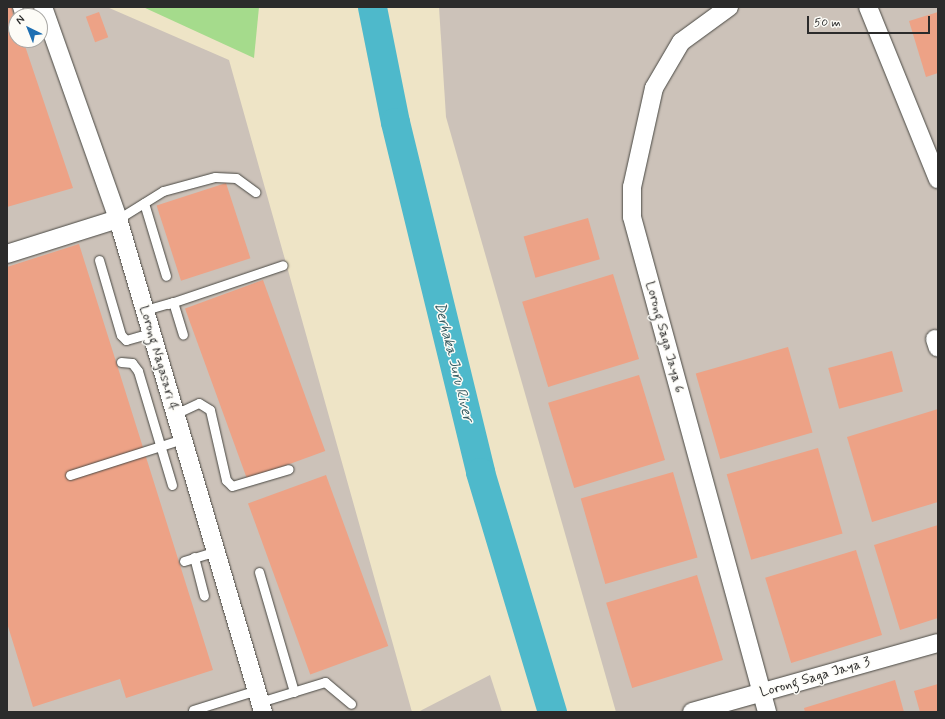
<!DOCTYPE html>
<style>
body{margin:0}
#map{position:relative;width:945px;height:719px;overflow:hidden;background:#eee4c6;font-family:Mynerve,sans-serif}
div>[style]{position:absolute}
.industrial>*{inset:0;background:#ccc2b9}
.green>*{inset:0;background:#a5db8c}
.river>*{height:29px;margin:-14.5px;padding:0 14.5px;transform-origin:14.5px;border-radius:14.5px;background:#4eb9cb}
.building>*{inset:0;background:#eda286;transform-origin:0 0}
.roads{filter:drop-shadow(0 0 1px #484742) drop-shadow(0 0 1px #484742)}
.lane>*{height:9px;margin:-4.5px;padding:0 4.5px;transform-origin:4.5px;border-radius:4.5px;background:#fff}
.street>*{height:18px;margin:-9px;padding:0 9px;transform-origin:9px;border-radius:9px;background:#fff}
span{translate:-50% -50%;white-space:nowrap;text-align:center;line-height:1.15;-webkit-text-stroke:3px #fdfcf7;paint-order:stroke}
.street-label{font-size:14px;color:#2b2b2b}
.water-label{font-size:15px;color:#375d63;font-style:italic}
.frame{position:absolute;inset:0;border:8px solid #2b2b2b;pointer-events:none}
.north{position:absolute;left:8px;top:8px;width:40px;height:40px;box-sizing:border-box;background:#fdfcf7;border:1px solid #a9a8a5;border-radius:50%;rotate:317deg;font-size:11px;font-weight:700;line-height:16px;text-align:center;color:#2b2b2b}
.north::after{content:'';display:block;margin:auto;width:14px;height:18px;background:#1f6fb2;clip-path:polygon(50% 0,100% 100%,50% 72%,0 100%)}
.scale{position:absolute;left:807px;top:16px;width:123px;height:18px;box-sizing:border-box;border:2px solid #2b2b2b;border-top:0;padding-left:5px;font-size:12px;line-height:14px;white-space:nowrap;color:#2b2b2b;-webkit-text-stroke:3px #fdfcf7;paint-order:stroke}
</style>
<div id="map">
<div class="industrial">
<div style="clip-path:polygon(evenodd,7px 7px,107px 7px,229px 60px,412px 712px,7px 712px,7px 7px,16px 16px,40px 16px,40px 40px,16px 40px,16px 16px)"></div>
<div style="clip-path:polygon(439px 7px,938px 7px,938px 712px,616px 712px,446px 117px)"></div>
<div style="clip-path:polygon(490px 675px,502px 712px,418px 712px)"></div>
</div>
<div class="green">
<div style="clip-path:polygon(143px 7px,259px 7px,254px 58px)"></div>
</div>
<div class="river">
<div style="left:372px;top:7px;width:117px;rotate:78.7deg"></div>
<div style="left:395px;top:122px;width:360px;rotate:76.3deg"></div>
<div style="left:480px;top:472px;width:251px;rotate:73.3deg"></div>
</div>
<div class="building">
<div style="clip-path:polygon(7px 7px,12px 7px,16px 40px,23px 40px,73px 188px,7px 207px)"></div>
<div style="left:99px;top:12px;width:27px;height:14px;rotate:70deg"></div>
<div style="clip-path:polygon(938px 12px,938px 73px,926px 77px,909px 21px)"></div>
<div style="left:226px;top:183px;width:79px;height:73px;rotate:72deg"></div>
<div style="left:588px;top:218px;width:43px;height:67px;rotate:74deg"></div>
<div style="clip-path:polygon(79px 244px,213px 670px,126px 698px,120px 679px,33px 707px,7px 623px,7px 267px)"></div>
<div style="left:613px;top:274px;width:89px;height:95px;rotate:73deg"></div>
<div style="left:263px;top:280px;width:182px;height:83px;rotate:70deg"></div>
<div style="left:788px;top:347px;width:89px;height:96px;rotate:74deg"></div>
<div style="left:892px;top:351px;width:42px;height:66px;rotate:75deg"></div>
<div style="left:639px;top:375px;width:89px;height:95px;rotate:73deg"></div>
<div style="clip-path:polygon(938px 409px,938px 502px,872px 522px,847px 437px)"></div>
<div style="left:818px;top:448px;width:89px;height:95px;rotate:74deg"></div>
<div style="left:673px;top:472px;width:89px;height:96px;rotate:74deg"></div>
<div style="left:326px;top:475px;width:182px;height:83px;rotate:70deg"></div>
<div style="clip-path:polygon(938px 525px,938px 618px,900px 630px,874px 545px)"></div>
<div style="left:856px;top:550px;width:89px;height:95px;rotate:73deg"></div>
<div style="left:697px;top:575px;width:89px;height:95px;rotate:73deg"></div>
<div style="clip-path:polygon(895px 680px,904px 712px,805px 712px,804px 708px)"></div>
<div style="clip-path:polygon(938px 684px,938px 712px,920px 712px,914px 691px)"></div>
</div>
<div class="roads">
<div class="lane">
<div style="left:17px;top:7px;width:9px;rotate:72deg"></div>
<div style="left:144px;top:203px;width:76px;rotate:73.2deg"></div>
<div style="left:118px;top:219px;width:53px;rotate:-31.9deg"></div>
<div style="left:163px;top:191px;width:54px;rotate:-15.1deg"></div>
<div style="left:215px;top:177px;width:21px;rotate:3deg"></div>
<div style="left:236px;top:178px;width:24px;rotate:36deg"></div>
<div style="left:99px;top:260px;width:78px;rotate:73.7deg"></div>
<div style="left:121px;top:335px;width:7px;rotate:45deg"></div>
<div style="left:126px;top:340px;width:26px;rotate:-16deg"></div>
<div style="left:168px;top:304px;width:121px;rotate:-18.7deg"></div>
<div style="left:145px;top:310px;width:29px;rotate:-16deg"></div>
<div style="left:173px;top:302px;width:34px;rotate:73deg"></div>
<div style="left:121px;top:362px;width:11px;rotate:5deg"></div>
<div style="left:132px;top:363px;width:10px;rotate:53deg"></div>
<div style="left:138px;top:371px;width:119px;rotate:73.4deg"></div>
<div style="left:175px;top:414px;width:26px;rotate:-25deg"></div>
<div style="left:199px;top:403px;width:13px;rotate:32deg"></div>
<div style="left:210px;top:410px;width:72px;rotate:77.1deg"></div>
<div style="left:226px;top:480px;width:8px;rotate:45deg"></div>
<div style="left:232px;top:486px;width:59px;rotate:-16.6deg"></div>
<div style="left:70px;top:475px;width:119px;rotate:-17.7deg"></div>
<div style="left:194px;top:557px;width:40px;rotate:75.6deg"></div>
<div style="left:184px;top:561px;width:34px;rotate:-17deg"></div>
<div style="left:259px;top:572px;width:125px;rotate:73.7deg"></div>
<div style="left:260px;top:702px;width:68px;rotate:-17.1deg"></div>
<div style="left:325px;top:682px;width:34px;rotate:40deg"></div>
<div style="left:193px;top:710px;width:67px;rotate:-17.4deg"></div>
</div>
<div class="street">
<div style="left:43px;top:7px;width:225px;rotate:70.5deg"></div>
<div style="left:118px;top:219px;width:514px;rotate:73.61deg"></div>
<div style="left:729px;top:7px;width:59px;rotate:143.9deg"></div>
<div style="left:681px;top:42px;width:53px;rotate:120.4deg"></div>
<div style="left:654px;top:88px;width:101px;rotate:102.5deg"></div>
<div style="left:632px;top:187px;width:30px;rotate:90deg"></div>
<div style="left:632px;top:217px;width:513px;rotate:74.74deg"></div>
<div style="left:868px;top:7px;width:186px;rotate:67.9deg"></div>
<div style="left:7px;top:254px;width:116px;rotate:-17.5deg"></div>
<div style="left:935px;top:339px;width:9px;rotate:72deg"></div>
<div style="left:692px;top:712px;width:255px;rotate:-15.7deg"></div>
</div>
</div>
<div class="street-label">
<span style="left:665px;top:337px;rotate:75deg">Lorong Saga Jaya 6</span>
<span style="left:159px;top:358px;rotate:74deg">Lorong Nagasari 4</span>
<span style="left:815px;top:677px;rotate:-16deg">Lorong Saga Jaya 3</span>
</div>
<div class="water-label">
<span style="left:453px;top:362px;rotate:76deg">Derhaka Juru River</span>
</div>
<div class="frame"></div>
<div class="north">N</div>
<div class="scale">50 m</div>
</div>
